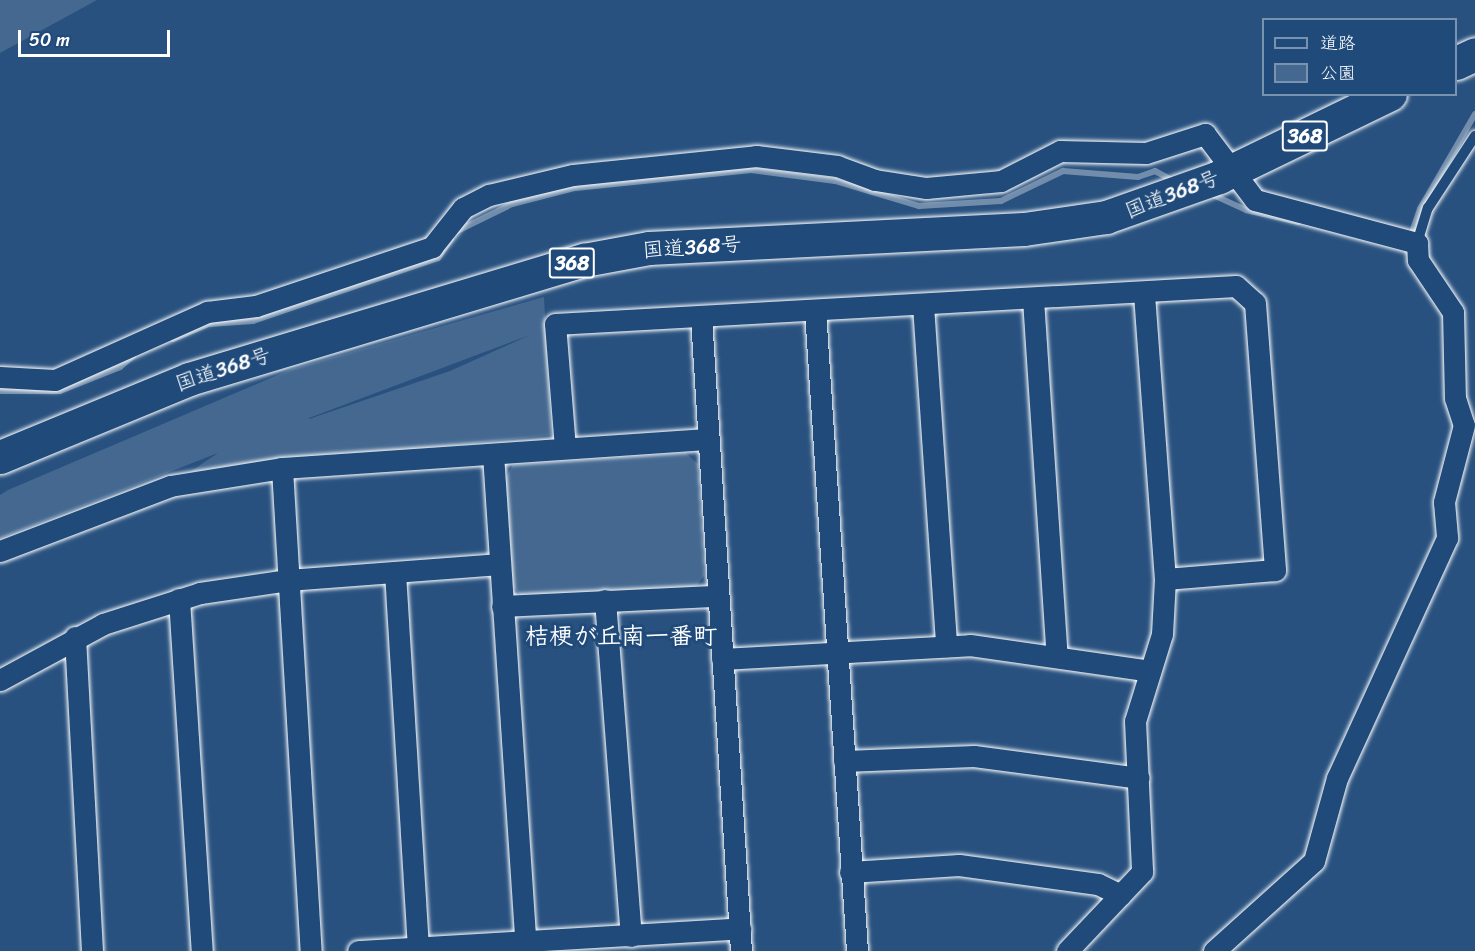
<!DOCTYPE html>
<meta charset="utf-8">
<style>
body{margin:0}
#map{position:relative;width:1475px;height:951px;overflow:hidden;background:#28517f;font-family:Sriracha,"Klee One",sans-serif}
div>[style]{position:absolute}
.green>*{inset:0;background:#446890}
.stream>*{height:6px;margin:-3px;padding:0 3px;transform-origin:3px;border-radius:3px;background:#718dab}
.roads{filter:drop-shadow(0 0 2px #fff) drop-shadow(0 0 2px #fff)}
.lane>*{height:10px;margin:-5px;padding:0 5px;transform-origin:5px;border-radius:5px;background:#1f4a7a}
.street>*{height:21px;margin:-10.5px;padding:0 10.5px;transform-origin:10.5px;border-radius:10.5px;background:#1f4a7a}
.highway>*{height:33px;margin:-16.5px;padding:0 16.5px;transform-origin:16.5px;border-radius:16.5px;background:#1f4a7a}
span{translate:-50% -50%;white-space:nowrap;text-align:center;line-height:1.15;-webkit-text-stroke:6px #1f4a7a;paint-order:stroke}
.shield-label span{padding:2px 4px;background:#1f4a7a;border:2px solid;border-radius:4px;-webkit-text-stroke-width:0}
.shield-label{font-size:20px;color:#fff;font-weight:700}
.street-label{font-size:21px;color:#fff}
.quarter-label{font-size:24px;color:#fff;font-weight:700}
.legend{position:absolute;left:1262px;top:18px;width:195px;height:78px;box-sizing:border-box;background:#1f4a7a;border:2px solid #7992af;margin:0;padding:8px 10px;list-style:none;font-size:18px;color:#fff}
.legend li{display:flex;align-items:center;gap:12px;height:30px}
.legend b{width:30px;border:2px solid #7992af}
.scale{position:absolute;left:18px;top:30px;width:152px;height:27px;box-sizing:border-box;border:3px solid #fff;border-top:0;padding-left:8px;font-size:18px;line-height:21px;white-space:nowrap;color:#fff;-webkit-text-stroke:4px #1f4a7a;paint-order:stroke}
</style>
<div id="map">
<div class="green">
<div style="clip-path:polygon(0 0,97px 0,0 53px)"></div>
<div style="clip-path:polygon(evenodd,544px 297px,551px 435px,190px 472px,218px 453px,0 538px,0 495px,8px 490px,292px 369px,544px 297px,530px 335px,450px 371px,309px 419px,309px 418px,530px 335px)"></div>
<div style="clip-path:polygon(686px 453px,698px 464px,704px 576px,695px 588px,522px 596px,510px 584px,504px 481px,513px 465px)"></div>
</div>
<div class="stream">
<div style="left:1209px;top:193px;width:41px;rotate:24.7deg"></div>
<div style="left:1246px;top:210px;width:54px;rotate:12.8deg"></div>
<div style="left:457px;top:231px;width:61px;rotate:-26.1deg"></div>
<div style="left:512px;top:204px;width:65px;rotate:-14.3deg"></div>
<div style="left:575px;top:188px;width:177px;rotate:-5.8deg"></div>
<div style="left:751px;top:170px;width:85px;rotate:7.5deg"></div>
<div style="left:835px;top:181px;width:88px;rotate:16.6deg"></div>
<div style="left:919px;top:206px;width:82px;rotate:-3.5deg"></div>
<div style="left:1001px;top:201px;width:69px;rotate:-25.8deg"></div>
<div style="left:1063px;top:171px;width:75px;rotate:4.6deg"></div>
<div style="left:1138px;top:177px;width:18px;rotate:-19deg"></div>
<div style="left:1155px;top:171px;width:21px;rotate:28deg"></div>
<div style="left:1410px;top:238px;width:31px;rotate:-71deg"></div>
<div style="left:1420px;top:209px;width:110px;rotate:-59.9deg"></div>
<div style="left:173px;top:339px;width:39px;rotate:-23deg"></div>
<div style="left:209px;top:324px;width:44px;rotate:-3.9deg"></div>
<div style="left:253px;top:321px;width:195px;rotate:-18.8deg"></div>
<div style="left:438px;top:258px;width:23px;rotate:-56deg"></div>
<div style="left:0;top:391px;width:60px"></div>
<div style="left:60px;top:391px;width:65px;rotate:-21.8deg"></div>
<div style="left:120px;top:367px;width:17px;rotate:-40deg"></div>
</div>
<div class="roads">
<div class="lane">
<div style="left:1417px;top:243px;width:37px;rotate:-73deg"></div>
<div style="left:1428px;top:208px;width:86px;rotate:-56.9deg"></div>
</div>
<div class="street">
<div style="left:1144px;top:294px;width:286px;rotate:85.8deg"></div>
<div style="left:1033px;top:299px;width:358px;rotate:86.2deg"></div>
<div style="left:923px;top:305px;width:342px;rotate:86.1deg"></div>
<div style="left:815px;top:310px;width:642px;rotate:86.25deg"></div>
<div style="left:701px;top:317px;width:635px;rotate:86.39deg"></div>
<div style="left:0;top:377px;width:55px;rotate:3.1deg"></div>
<div style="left:55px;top:380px;width:167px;rotate:-24.1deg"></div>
<div style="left:207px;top:312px;width:49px;rotate:-7deg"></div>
<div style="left:256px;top:306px;width:186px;rotate:-18.5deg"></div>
<div style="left:432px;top:247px;width:50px;rotate:-51.5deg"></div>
<div style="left:463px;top:208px;width:29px;rotate:-27deg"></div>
<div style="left:489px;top:195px;width:86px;rotate:-13.4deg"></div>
<div style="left:573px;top:175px;width:184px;rotate:-5.9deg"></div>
<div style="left:756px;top:156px;width:82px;rotate:7deg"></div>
<div style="left:837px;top:166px;width:40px;rotate:20.2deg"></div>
<div style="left:875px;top:180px;width:52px;rotate:8.9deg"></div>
<div style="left:926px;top:188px;width:75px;rotate:-5.3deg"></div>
<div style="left:1001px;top:181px;width:66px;rotate:-27deg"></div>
<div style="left:1060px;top:151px;width:86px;rotate:1.3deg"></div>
<div style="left:1146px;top:153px;width:62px;rotate:-17.9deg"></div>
<div style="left:1205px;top:134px;width:83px;rotate:52.9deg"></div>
<div style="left:1255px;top:200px;width:168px;rotate:14.9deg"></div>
<div style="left:1417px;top:243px;width:17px;rotate:87deg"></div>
<div style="left:1418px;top:260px;width:63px;rotate:56.1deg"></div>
<div style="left:1453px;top:312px;width:86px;rotate:88.7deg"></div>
<div style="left:1455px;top:398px;width:28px;rotate:72deg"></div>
<div style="left:1464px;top:425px;width:80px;rotate:104.6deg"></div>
<div style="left:1444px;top:502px;width:36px;rotate:85deg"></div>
<div style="left:1447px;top:538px;width:264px;rotate:114.6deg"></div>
<div style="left:1337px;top:778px;width:86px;rotate:105.5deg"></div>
<div style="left:1314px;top:861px;width:135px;rotate:138deg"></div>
<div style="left:565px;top:448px;width:124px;rotate:-94.6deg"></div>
<div style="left:555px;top:324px;width:682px;rotate:-3.19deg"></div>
<div style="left:1236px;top:286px;width:25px;rotate:42deg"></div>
<div style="left:1255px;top:303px;width:268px;rotate:85.7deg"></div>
<div style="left:1275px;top:570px;width:110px;rotate:175.3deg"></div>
<div style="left:1165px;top:579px;width:55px;rotate:93.1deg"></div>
<div style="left:1162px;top:634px;width:91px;rotate:107.2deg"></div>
<div style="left:1135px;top:721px;width:151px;rotate:87.3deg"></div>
<div style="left:1142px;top:872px;width:109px;rotate:133.5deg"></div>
<div style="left:493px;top:454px;width:488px;rotate:86.2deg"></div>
<div style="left:282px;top:468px;width:484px;rotate:86.6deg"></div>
<div style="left:0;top:551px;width:182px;rotate:-20.9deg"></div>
<div style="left:170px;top:486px;width:113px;rotate:-9.1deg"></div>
<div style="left:282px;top:468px;width:426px;rotate:-3.9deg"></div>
<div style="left:395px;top:572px;width:377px;rotate:86.5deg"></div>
<div style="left:179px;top:599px;width:353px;rotate:86.3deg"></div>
<div style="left:605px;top:600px;width:337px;rotate:85.6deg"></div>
<div style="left:502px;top:606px;width:216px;rotate:-2.7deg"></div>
<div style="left:75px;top:637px;width:314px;rotate:86.9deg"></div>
<div style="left:722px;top:659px;width:248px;rotate:-3.2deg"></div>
<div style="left:970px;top:645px;width:182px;rotate:8.2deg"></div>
<div style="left:0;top:680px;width:117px;rotate:-28.5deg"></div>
<div style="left:103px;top:624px;width:102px;rotate:-17.7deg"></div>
<div style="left:200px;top:593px;width:89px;rotate:-8.4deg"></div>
<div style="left:288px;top:580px;width:212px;rotate:-4.3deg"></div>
<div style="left:844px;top:761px;width:130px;rotate:-2.2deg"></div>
<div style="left:974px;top:756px;width:166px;rotate:7.6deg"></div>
<div style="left:850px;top:872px;width:109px;rotate:-3.7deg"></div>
<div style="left:959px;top:865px;width:140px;rotate:7.8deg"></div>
<div style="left:1098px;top:884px;width:25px;rotate:26deg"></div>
<div style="left:358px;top:951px;width:383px;rotate:-3.4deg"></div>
</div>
<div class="highway">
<div style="left:1456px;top:63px;width:21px;rotate:-25deg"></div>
<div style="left:0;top:457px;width:204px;rotate:-22.4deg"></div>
<div style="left:189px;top:379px;width:413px;rotate:-16.8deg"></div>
<div style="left:584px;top:260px;width:66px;rotate:-10.5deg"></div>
<div style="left:649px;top:248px;width:375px;rotate:-2.9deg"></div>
<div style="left:1024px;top:229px;width:83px;rotate:-8.3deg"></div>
<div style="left:1106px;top:217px;width:120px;rotate:-19.5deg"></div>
<div style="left:1219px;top:177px;width:190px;rotate:-25.9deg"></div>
</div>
</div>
<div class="shield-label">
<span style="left:1305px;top:136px">368</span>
<span style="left:572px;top:263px">368</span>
</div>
<div class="street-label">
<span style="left:1172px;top:194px;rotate:-21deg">国道368号</span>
<span style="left:692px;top:247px;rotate:-4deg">国道368号</span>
<span style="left:223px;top:369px;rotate:-18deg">国道368号</span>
</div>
<div class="quarter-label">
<span style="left:621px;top:637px">桔梗が丘南一番町</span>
</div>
<ul class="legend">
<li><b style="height:8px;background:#1f4a7a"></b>道路</li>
<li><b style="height:16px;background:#446890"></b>公園</li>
</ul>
<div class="scale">50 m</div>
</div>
